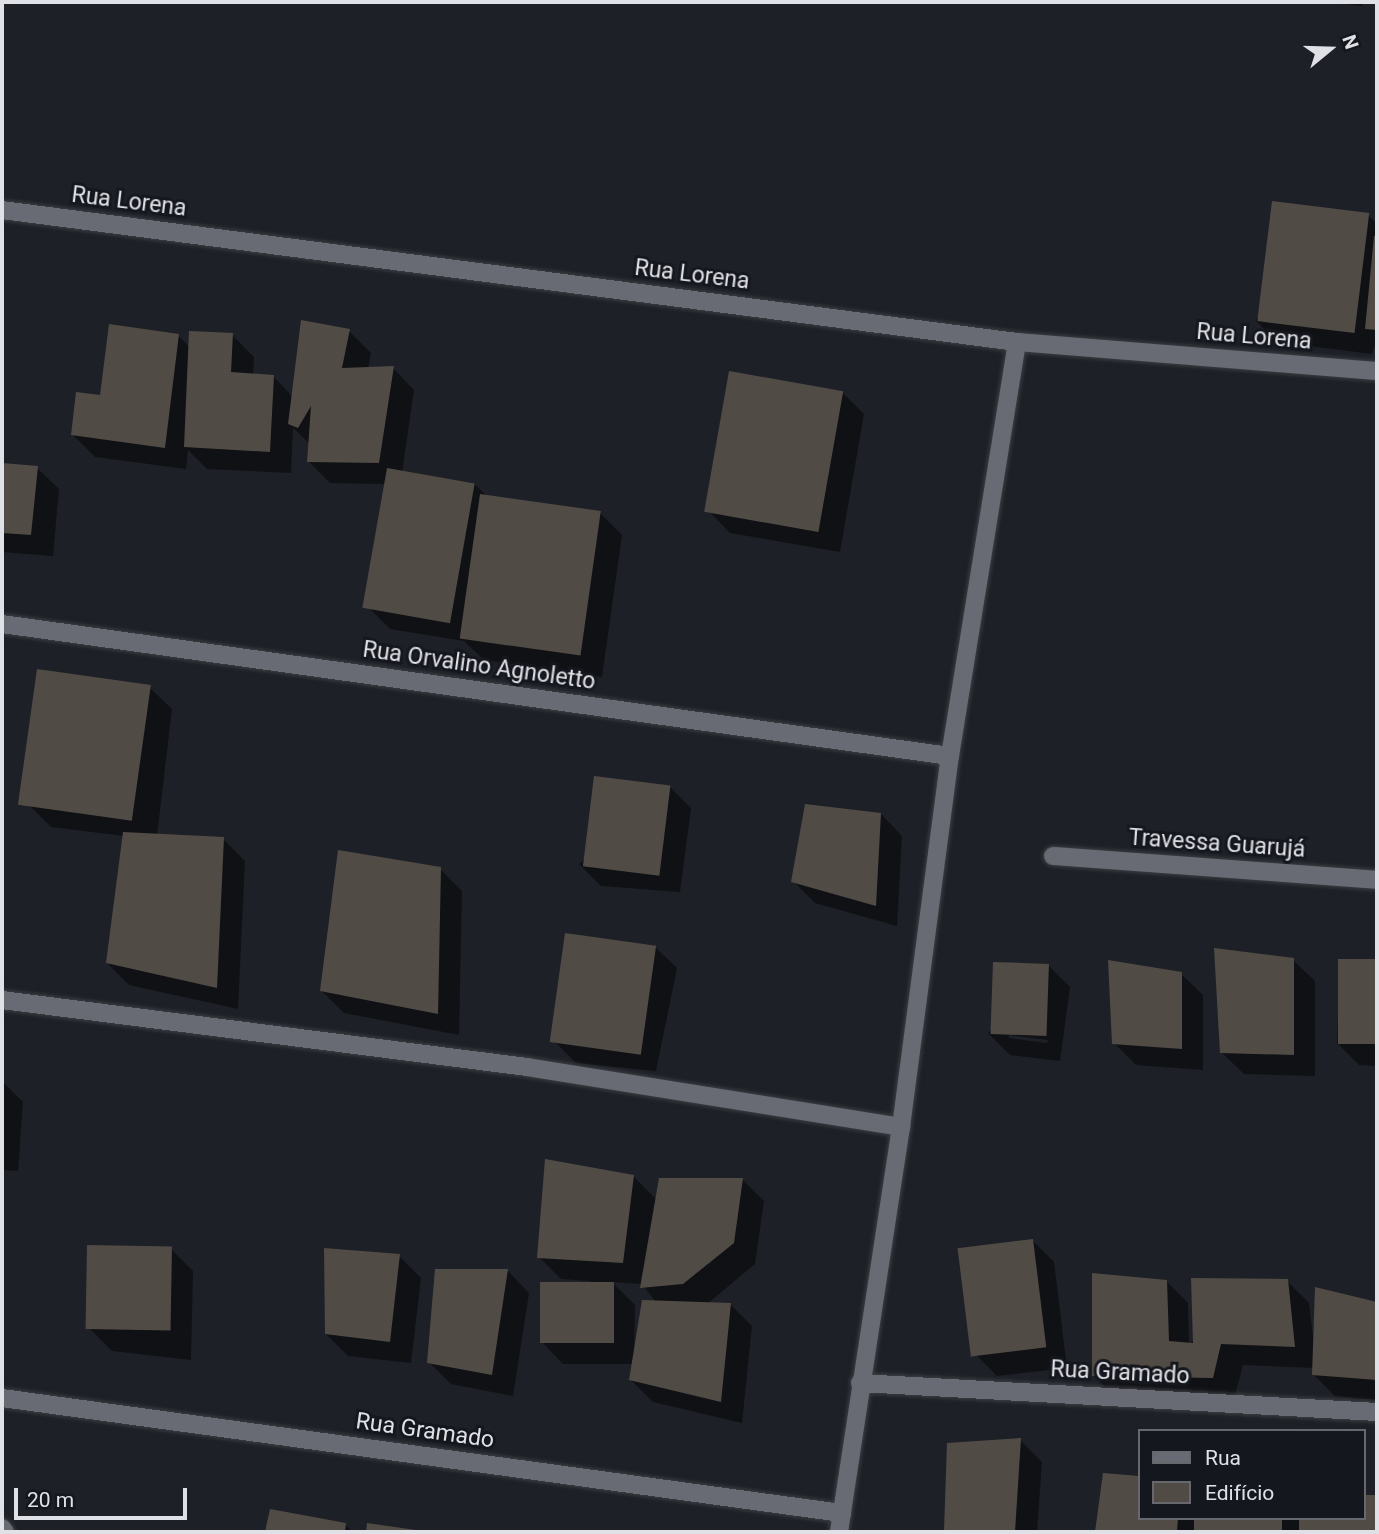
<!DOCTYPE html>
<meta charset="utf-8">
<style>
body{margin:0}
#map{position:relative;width:1379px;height:1534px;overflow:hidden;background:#1e2027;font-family:Roboto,sans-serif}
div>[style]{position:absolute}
.shadow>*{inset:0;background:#0007}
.building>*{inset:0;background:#514b45;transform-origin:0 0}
.roads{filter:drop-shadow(0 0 2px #3c3e43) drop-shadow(0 0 2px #3c3e43)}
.minor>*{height:18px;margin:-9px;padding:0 9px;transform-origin:9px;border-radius:9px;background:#686b73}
span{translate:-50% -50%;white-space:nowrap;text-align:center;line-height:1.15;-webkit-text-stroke:6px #15171e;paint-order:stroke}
.street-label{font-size:23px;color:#e0e1e6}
.frame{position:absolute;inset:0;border:4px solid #e0e1e6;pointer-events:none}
.legend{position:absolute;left:1138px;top:1429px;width:228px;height:91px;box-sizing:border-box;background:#15171e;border:2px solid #66686e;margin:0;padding:9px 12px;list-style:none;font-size:21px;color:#e0e1e6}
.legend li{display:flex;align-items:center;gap:14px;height:35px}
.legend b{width:35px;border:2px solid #66686e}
.north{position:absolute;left:1295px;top:14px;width:70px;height:70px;-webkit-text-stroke:5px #15171e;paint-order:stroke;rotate:71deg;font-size:19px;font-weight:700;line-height:28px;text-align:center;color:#e0e1e6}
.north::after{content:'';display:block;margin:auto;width:24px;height:32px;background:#e0e1e6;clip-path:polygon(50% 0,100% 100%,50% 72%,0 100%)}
.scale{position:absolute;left:14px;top:1488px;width:173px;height:32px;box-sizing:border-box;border:4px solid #e0e1e6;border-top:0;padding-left:9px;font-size:21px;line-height:24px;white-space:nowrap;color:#e0e1e6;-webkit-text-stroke:5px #15171e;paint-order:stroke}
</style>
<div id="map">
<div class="shadow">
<div style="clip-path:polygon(1325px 2px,1363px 2px,1362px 6px)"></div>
<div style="clip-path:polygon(1376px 2px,1377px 2px,1377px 19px,1375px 17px)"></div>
<div style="clip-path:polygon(1368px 215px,1377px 224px,1377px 339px,1372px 354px,1277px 342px,1255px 320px)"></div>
<div style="clip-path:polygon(349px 331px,371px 353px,368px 369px,393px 368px,414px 390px,402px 473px,474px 484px,487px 496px,600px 513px,622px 535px,602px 677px,484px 660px,464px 641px,390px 629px,368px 607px,386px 484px,330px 483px,309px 462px,310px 444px,293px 428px,291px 473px,207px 469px,188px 450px,186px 469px,95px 457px,73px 435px,101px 397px,179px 336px,190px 348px,232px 335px,254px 357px,253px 375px,273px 376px,293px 397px)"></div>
<div style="clip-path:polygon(842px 392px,864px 414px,840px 552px,730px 533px,709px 511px)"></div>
<div style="clip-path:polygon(2px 464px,37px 468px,59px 489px,53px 556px,2px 552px)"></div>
<div style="clip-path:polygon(150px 688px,172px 709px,157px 836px,223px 839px,245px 861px,238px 1009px,129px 985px,107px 963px,124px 836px,51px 827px,29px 805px)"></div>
<div style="clip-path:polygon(669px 786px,691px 808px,680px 892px,601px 886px,579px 864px)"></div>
<div style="clip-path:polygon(881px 814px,902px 836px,897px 926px,815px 903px,793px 881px)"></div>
<div style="clip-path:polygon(440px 869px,462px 891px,459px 1035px,344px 1013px,322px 991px)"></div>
<div style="clip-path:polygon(655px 947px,677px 968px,656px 1071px,576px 1063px,554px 1041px)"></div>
<div style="clip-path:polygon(1293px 960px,1315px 981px,1315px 1076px,1244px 1074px,1222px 1053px)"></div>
<div style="clip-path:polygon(1340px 961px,1377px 961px,1377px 1066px,1359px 1065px,1337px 1043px)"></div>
<div style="clip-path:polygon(evenodd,1049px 966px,1070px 987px,1060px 1061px,1010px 1055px,988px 1033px,1049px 966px,1009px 1035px,1048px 1040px,1047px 1043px,1009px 1038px,1009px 1035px)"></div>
<div style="clip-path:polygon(1181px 974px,1203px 995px,1203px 1070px,1136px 1065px,1114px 1043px)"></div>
<div style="clip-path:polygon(2px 1081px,23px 1102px,18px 1171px,2px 1170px)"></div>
<div style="clip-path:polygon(evenodd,634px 1177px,657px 1200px,742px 1179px,764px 1201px,755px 1264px,707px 1304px,730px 1304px,752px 1326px,742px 1423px,653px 1402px,631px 1380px,633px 1364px,563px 1364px,542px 1342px,590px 1281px,561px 1279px,539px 1257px,634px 1177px,612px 1282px,642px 1284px,656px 1302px,634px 1359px,635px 1305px,612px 1282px)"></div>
<div style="clip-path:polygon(1032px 1240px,1054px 1262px,1067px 1368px,997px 1376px,975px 1354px)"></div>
<div style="clip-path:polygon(171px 1249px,193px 1271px,191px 1360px,112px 1351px,90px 1329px)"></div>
<div style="clip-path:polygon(399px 1256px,421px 1278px,411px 1363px,348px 1356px,326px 1334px)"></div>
<div style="clip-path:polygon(437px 1271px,508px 1271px,529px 1293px,513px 1396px,451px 1384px,429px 1362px)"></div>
<div style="clip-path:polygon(1166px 1281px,1188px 1303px,1189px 1344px,1287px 1281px,1309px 1303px,1313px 1337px,1317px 1289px,1377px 1304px,1377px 1400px,1335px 1396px,1314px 1375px,1314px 1368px,1243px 1365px,1234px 1399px,1115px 1397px,1093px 1375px)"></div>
<div style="clip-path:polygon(1020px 1440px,1042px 1462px,1037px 1532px,946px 1532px,949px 1444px)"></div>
<div style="clip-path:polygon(1104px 1475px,1139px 1478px,1139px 1518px,1363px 1518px,1363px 1496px,1377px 1497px,1377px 1532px,1097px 1532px)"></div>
<div style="clip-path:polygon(271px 1511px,345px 1525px,353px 1532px,267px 1532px)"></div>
</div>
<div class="building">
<div style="left:1272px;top:201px;width:98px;height:121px;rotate:7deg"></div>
<div style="clip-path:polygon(1374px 236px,1377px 236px,1377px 330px,1365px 329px)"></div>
<div style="clip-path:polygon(301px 320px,350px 329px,342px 368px,394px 366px,379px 463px,307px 462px,311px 406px,298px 428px,288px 424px)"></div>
<div style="clip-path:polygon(109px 324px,179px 334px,165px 448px,71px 435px,76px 392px,100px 395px)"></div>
<div style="clip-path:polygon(189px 331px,233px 333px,231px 372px,274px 375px,270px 452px,184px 447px)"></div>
<div style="left:729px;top:371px;width:116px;height:143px;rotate:10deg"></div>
<div style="clip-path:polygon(2px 463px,38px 466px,31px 535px,2px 533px)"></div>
<div style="left:387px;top:468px;width:89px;height:142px;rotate:10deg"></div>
<div style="left:480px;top:494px;width:122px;height:146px;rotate:8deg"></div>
<div style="left:37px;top:669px;width:115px;height:137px;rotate:8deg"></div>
<div style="left:594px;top:776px;width:77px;height:91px;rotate:7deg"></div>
<div style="clip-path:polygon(805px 804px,881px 813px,876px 906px,791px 882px)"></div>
<div style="clip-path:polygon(123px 832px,224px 837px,217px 988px,106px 963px)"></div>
<div style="clip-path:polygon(338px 850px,441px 867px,438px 1014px,320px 991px)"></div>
<div style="left:565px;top:933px;width:92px;height:110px;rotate:8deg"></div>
<div style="clip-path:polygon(1214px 948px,1294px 958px,1294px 1055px,1220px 1053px)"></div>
<div style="left:1338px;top:959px;width:39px;height:85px"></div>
<div style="clip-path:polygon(1108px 960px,1182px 972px,1182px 1049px,1112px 1044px)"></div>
<div style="left:993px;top:962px;width:56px;height:72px;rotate:2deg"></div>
<div style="clip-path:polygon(545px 1159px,634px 1175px,623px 1263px,537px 1258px)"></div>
<div style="clip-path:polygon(659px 1178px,743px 1178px,734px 1243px,683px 1284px,640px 1288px)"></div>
<div style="left:1033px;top:1239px;width:109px;height:76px;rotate:83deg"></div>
<div style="left:87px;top:1245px;width:85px;height:84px;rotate:1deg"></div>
<div style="clip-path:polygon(324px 1248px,400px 1254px,390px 1342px,325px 1334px)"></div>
<div style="clip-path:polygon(435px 1269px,508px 1269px,492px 1375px,427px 1363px)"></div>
<div style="clip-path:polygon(1092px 1273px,1167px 1280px,1169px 1341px,1193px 1343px,1191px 1278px,1288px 1279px,1295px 1347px,1221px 1344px,1213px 1378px,1092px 1376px)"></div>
<div style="left:540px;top:1282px;width:74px;height:61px"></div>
<div style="clip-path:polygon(1315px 1287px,1377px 1302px,1377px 1380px,1312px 1375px)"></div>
<div style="clip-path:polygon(642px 1300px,731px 1303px,721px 1402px,629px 1380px)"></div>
<div style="clip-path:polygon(1021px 1438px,1015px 1532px,944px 1532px,947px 1443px)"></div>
<div style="clip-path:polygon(1103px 1473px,1139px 1476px,1139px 1518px,1178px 1518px,1177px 1532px,1095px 1532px)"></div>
<div style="clip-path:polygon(1363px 1495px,1377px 1495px,1377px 1532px,1299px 1532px,1299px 1518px,1363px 1518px)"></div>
<div style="clip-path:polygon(270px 1509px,346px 1523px,345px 1532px,265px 1532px)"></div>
<div style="left:1194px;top:1518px;width:88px;height:14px"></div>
<div style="clip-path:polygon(367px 1523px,423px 1531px,423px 1532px,366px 1532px)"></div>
</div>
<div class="roads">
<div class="minor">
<div style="left:2px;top:210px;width:1024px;rotate:7.41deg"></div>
<div style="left:1017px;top:342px;width:361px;rotate:4.6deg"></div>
<div style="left:2px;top:624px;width:957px;rotate:7.93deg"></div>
<div style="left:1053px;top:856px;width:325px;rotate:4.2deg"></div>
<div style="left:2px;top:1000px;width:529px;rotate:7.27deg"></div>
<div style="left:527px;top:1067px;width:379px;rotate:9.1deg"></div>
<div style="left:860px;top:1383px;width:518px;rotate:3.21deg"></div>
<div style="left:2px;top:1398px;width:848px;rotate:7.8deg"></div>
<div style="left:2px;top:1528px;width:5px;rotate:53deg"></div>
<div style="left:839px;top:1532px;width:410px;rotate:-81.3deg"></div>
<div style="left:901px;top:1127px;width:374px;rotate:-82.5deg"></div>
<div style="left:950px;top:756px;width:419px;rotate:-80.8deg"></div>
</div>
</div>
<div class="street-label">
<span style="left:129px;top:202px;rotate:7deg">Rua Lorena</span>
<span style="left:692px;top:275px;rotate:7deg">Rua Lorena</span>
<span style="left:1254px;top:337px;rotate:5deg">Rua Lorena</span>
<span style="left:479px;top:666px;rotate:8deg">Rua Orvalino Agnoletto</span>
<span style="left:1217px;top:844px;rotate:4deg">Travessa Guarujá</span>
<span style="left:1120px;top:1373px;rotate:3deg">Rua Gramado</span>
<span style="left:425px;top:1431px;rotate:8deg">Rua Gramado</span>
</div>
<div class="frame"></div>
<ul class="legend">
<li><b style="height:9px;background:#686b73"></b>Rua</li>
<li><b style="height:19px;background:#514b45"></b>Edifício</li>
</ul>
<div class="north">N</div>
<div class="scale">20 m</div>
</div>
